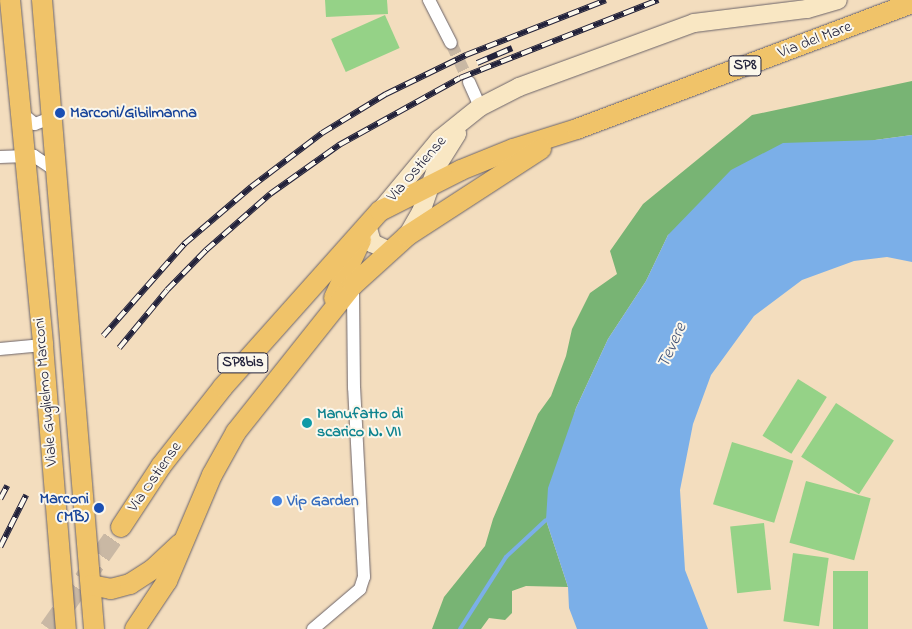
<!DOCTYPE html>
<style>
body{margin:0}
#map{position:relative;width:912px;height:629px;overflow:hidden;background:#f3ddbe;font-family:"Indie Flower",sans-serif}
div>[style]{position:absolute}
.green>*{inset:0;background:#95d287;transform-origin:0 0}
.forest>*{inset:0;background:#78b474}
.water>*{inset:0;background:#7bafe8}
.stream>*{height:4px;margin:-2px;padding:0 2px;transform-origin:2px;border-radius:2px;background:#7bafe8}
.street-tunnel>*{height:12px;margin-top:-6px;transform-origin:0;background:repeating-linear-gradient(90deg,#c9b8a4 0 12px,transparent 0 18px)}
.primary-tunnel>*{height:20px;margin-top:-10px;transform-origin:0;background:repeating-linear-gradient(90deg,#c9b8a4 0 20px,transparent 0 30px)}
.roads{filter:drop-shadow(0 0 1px #6b6369) drop-shadow(0 0 1px #6b6369)}
.street>*{height:12px;margin:-6px;padding:0 6px;transform-origin:6px;border-radius:6px;background:#fff}
.secondary>*{height:18px;margin:-9px;padding:0 9px;transform-origin:9px;border-radius:9px;background:#f9e7c3}
.primary>*{height:20px;margin:-10px;padding:0 10px;transform-origin:10px;border-radius:10px;background:#f0c369}
.rail>*{height:5.5px;margin-top:-2.75px;transform-origin:0;background:repeating-linear-gradient(90deg,#fbf7ec 0 11px,#22223b 0 22px);box-sizing:border-box;border-block:1px solid #22223b}
.dots>*{width:14px;height:14px;translate:-50% -50%;box-sizing:border-box;border:2px solid #fbf7ec;border-radius:50%}
span{translate:-50% -50%;white-space:nowrap;text-align:center;line-height:1.15;-webkit-text-stroke:4px #fbf7ec;paint-order:stroke}
.shield-label span{padding:1px 4px;background:#fbf7ec;border:1px solid;border-radius:4px;-webkit-text-stroke-width:0}
.shield-label{font-size:15px;color:#22223b;font-weight:700}
.street-label{font-size:16px;color:#22223b}
.transit-label{font-size:16px;color:#164399;font-weight:700}
.left{translate:0 -50%;text-align:left}
.right{translate:-100% -50%;text-align:right}
.culture-label{font-size:16px;color:#0d838f;font-weight:700}
.shop-label{font-size:16px;color:#366cbe;font-weight:700}
.water-label{font-size:18px;color:#415378;font-style:italic}
</style>
<div id="map">
<div class="green">
<div style="clip-path:polygon(325px 0,387px 0,388px 14px,326px 17px)"></div>
<div style="left:385px;top:15px;width:36px;height:59px;rotate:66deg"></div>
<div style="left:798px;top:379px;width:34px;height:67px;rotate:32deg"></div>
<div style="left:836px;top:403px;width:69px;height:64px;rotate:33deg"></div>
<div style="left:732px;top:442px;width:64px;height:65px;rotate:17deg"></div>
<div style="left:806px;top:481px;width:67px;height:64px;rotate:15deg"></div>
<div style="left:764px;top:523px;width:67px;height:34px;rotate:84deg"></div>
<div style="left:793px;top:553px;width:36px;height:69px;rotate:8deg"></div>
<div style="left:833px;top:571px;width:35px;height:58px"></div>
</div>
<div class="forest">
<div style="clip-path:polygon(912px 81px,912px 135px,875px 140px,668px 235px,646px 281px,608px 339px,576px 408px,546px 520px,568px 587px,526px 586px,512px 591px,512px 613px,505px 620px,489px 618px,481px 629px,432px 629px,444px 597px,485px 546px,493px 519px,538px 414px,551px 396px,566px 356px,572px 329px,590px 293px,617px 274px,610px 251px,643px 204px,752px 115px)"></div>
</div>
<div class="water">
<div style="clip-path:polygon(912px 135px,912px 262px,887px 257px,854px 261px,802px 280px,754px 316px,711px 375px,693px 424px,680px 490px,685px 570px,708px 629px,577px 629px,569px 608px,568px 587px,546px 520px,548px 488px,576px 408px,608px 339px,646px 281px,668px 235px,731px 170px,783px 143px,875px 140px)"></div>
</div>
<div class="stream">
<div style="left:460px;top:629px;width:85px;rotate:-57.4deg"></div>
<div style="left:506px;top:557px;width:54px;rotate:-42.8deg"></div>
</div>
<div class="street-tunnel">
<div style="left:451px;top:43px;width:43px;rotate:65.2deg"></div>
</div>
<div class="primary-tunnel">
<div style="left:49px;top:629px;width:125px;rotate:-54.8deg"></div>
</div>
<div class="roads">
<div class="street">
<div style="left:429px;top:0;width:48px;rotate:62.9deg"></div>
<div style="left:469px;top:82px;width:27px;rotate:66deg"></div>
<div style="left:20px;top:112px;width:19px;rotate:39deg"></div>
<div style="left:35px;top:124px;width:17px;rotate:-21deg"></div>
<div style="left:0;top:157px;width:34px;rotate:-2deg"></div>
<div style="left:34px;top:156px;width:27px;rotate:34deg"></div>
<div style="left:0;top:349px;width:43px;rotate:-5.3deg"></div>
<div style="left:313px;top:629px;width:62px;rotate:-40.4deg"></div>
<div style="left:360px;top:589px;width:13px;rotate:-72deg"></div>
<div style="left:364px;top:577px;width:189px;rotate:-93deg"></div>
<div style="left:354px;top:388px;width:103px;rotate:-90.6deg"></div>
</div>
<div class="secondary">
<div style="left:381px;top:210px;width:92px;rotate:-50.3deg"></div>
<div style="left:440px;top:139px;width:51px;rotate:-38.7deg"></div>
<div style="left:480px;top:107px;width:44px;rotate:-27.1deg"></div>
<div style="left:519px;top:87px;width:186px;rotate:-20.1deg"></div>
<div style="left:694px;top:23px;width:114px;rotate:-7.1deg"></div>
<div style="left:807px;top:9px;width:32px;rotate:-16deg"></div>
<div style="left:367px;top:225px;width:19px;rotate:74deg"></div>
<div style="left:372px;top:243px;width:19px;rotate:25deg"></div>
<div style="left:407px;top:236px;width:28px;rotate:-60deg"></div>
<div style="left:421px;top:212px;width:49px;rotate:-70.8deg"></div>
<div style="left:437px;top:166px;width:38px;rotate:-58deg"></div>
</div>
<div class="primary">
<div style="left:10px;top:0;width:347px;rotate:84.5deg"></div>
<div style="left:43px;top:345px;width:285px;rotate:85.4deg"></div>
<div style="left:42px;top:0;width:631px;rotate:85.27deg"></div>
<div style="left:334px;top:298px;width:64px;rotate:-65deg"></div>
<div style="left:121px;top:527px;width:73px;rotate:-56.7deg"></div>
<div style="left:161px;top:466px;width:100px;rotate:-51.9deg"></div>
<div style="left:223px;top:387px;width:236px;rotate:-48.3deg"></div>
<div style="left:380px;top:211px;width:91px;rotate:-26.8deg"></div>
<div style="left:461px;top:170px;width:56px;rotate:-22deg"></div>
<div style="left:513px;top:149px;width:67px;rotate:-17.4deg"></div>
<div style="left:577px;top:129px;width:358px;rotate:-20.6deg"></div>
<div style="left:91px;top:585px;width:20px;rotate:11deg"></div>
<div style="left:111px;top:589px;width:20px;rotate:-15deg"></div>
<div style="left:130px;top:584px;width:27px;rotate:-33deg"></div>
<div style="left:153px;top:569px;width:37px;rotate:-43deg"></div>
<div style="left:135px;top:629px;width:58px;rotate:-56.3deg"></div>
<div style="left:167px;top:581px;width:115px;rotate:-67deg"></div>
<div style="left:212px;top:475px;width:49px;rotate:-60.8deg"></div>
<div style="left:236px;top:432px;width:188px;rotate:-51.5deg"></div>
<div style="left:353px;top:285px;width:73px;rotate:-42.2deg"></div>
<div style="left:407px;top:236px;width:160px;rotate:-33deg"></div>
</div>
</div>
<div class="rail">
<div style="left:477px;top:63px;width:38px;rotate:-23deg"></div>
<div style="left:103px;top:336px;width:123px;rotate:-48.6deg"></div>
<div style="left:184px;top:244px;width:88px;rotate:-40.4deg"></div>
<div style="left:251px;top:187px;width:89px;rotate:-37.3deg"></div>
<div style="left:322px;top:133px;width:75px;rotate:-31.4deg"></div>
<div style="left:386px;top:94px;width:89px;rotate:-26deg"></div>
<div style="left:466px;top:55px;width:150px;rotate:-21.4deg"></div>
<div style="left:119px;top:348px;width:75px;rotate:-50.4deg"></div>
<div style="left:167px;top:290px;width:56px;rotate:-45.7deg"></div>
<div style="left:206px;top:250px;width:85px;rotate:-41.2deg"></div>
<div style="left:270px;top:194px;width:85px;rotate:-35.4deg"></div>
<div style="left:339px;top:145px;width:138px;rotate:-29deg"></div>
<div style="left:460px;top:78px;width:213px;rotate:-21.5deg"></div>
<div style="left:0;top:499px;width:15px;rotate:-62deg"></div>
<div style="left:0;top:547px;width:58px;rotate:-63.4deg"></div>
</div>
<div class="dots">
<div style="left:60px;top:113px;background:#1a4fb4"></div>
<div style="left:307px;top:423px;background:#0f9aa8"></div>
<div style="left:277px;top:501px;background:#3f7fe0"></div>
<div style="left:99px;top:508px;background:#1a4fb4"></div>
</div>
<div class="shield-label">
<span style="left:745px;top:66px">SP8</span>
<span style="left:243px;top:363px">SP8bis</span>
</div>
<div class="street-label">
<span style="left:815px;top:40px;rotate:-21deg">Via del Mare</span>
<span style="left:417px;top:169px;rotate:-49deg">Via Ostiense</span>
<span style="left:46px;top:392px;rotate:-95deg">Viale Guglielmo Marconi</span>
<span style="left:155px;top:477px;rotate:-55deg">Via Ostiense</span>
</div>
<div class="transit-label">
<span class="left" style="left:70px;top:113px">Marconi/Gibilmanna</span>
<span class="right" style="left:89px;top:508px">Marconi<br>(MB)</span>
</div>
<div class="culture-label">
<span class="left" style="left:317px;top:423px">Manufatto di<br>scarico N. VII</span>
</div>
<div class="shop-label">
<span class="left" style="left:287px;top:501px">Vip Garden</span>
</div>
<div class="water-label">
<span style="left:673px;top:346px;rotate:-66deg">Tevere</span>
</div>
</div>
